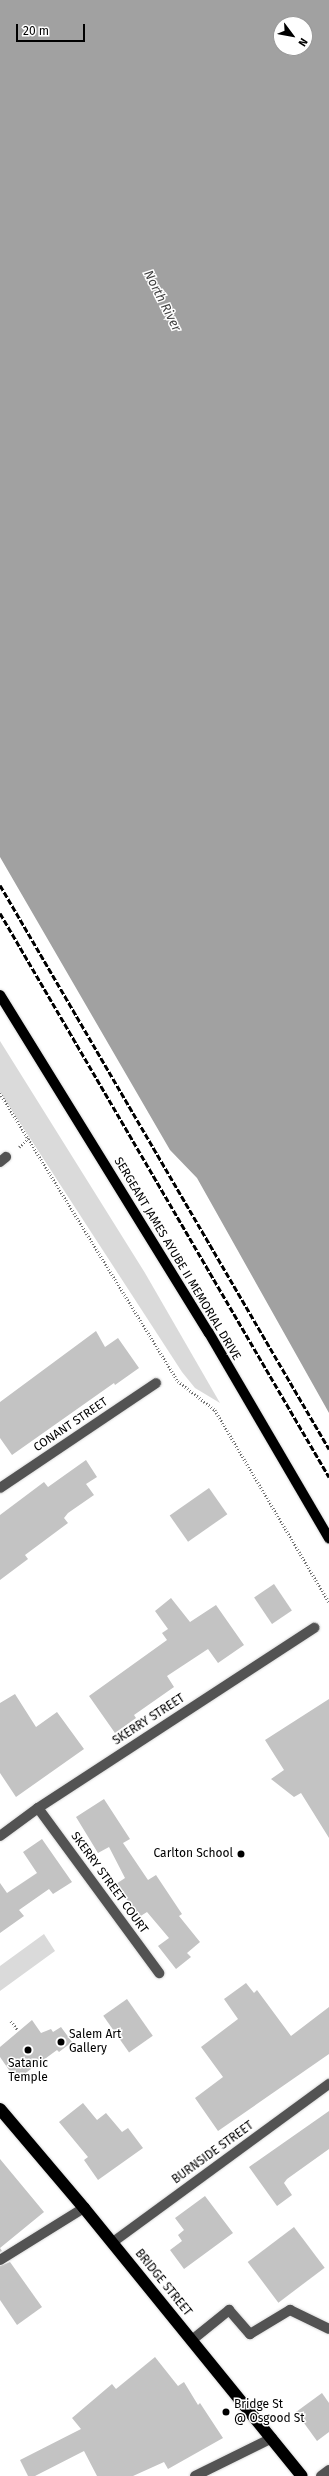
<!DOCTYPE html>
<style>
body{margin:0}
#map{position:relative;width:329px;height:2476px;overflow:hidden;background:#fff;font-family:"Fira Sans",sans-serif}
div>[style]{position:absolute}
.green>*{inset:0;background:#dadada}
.water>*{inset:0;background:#a1a1a1}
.building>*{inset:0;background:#c3c3c3;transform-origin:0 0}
.path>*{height:2.5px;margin-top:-1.25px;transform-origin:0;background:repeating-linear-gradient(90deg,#757575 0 1px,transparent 0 3px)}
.roads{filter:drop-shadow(0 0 1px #dbdbdb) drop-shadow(0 0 1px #dbdbdb)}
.minor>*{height:10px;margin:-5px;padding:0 5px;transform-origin:5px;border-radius:5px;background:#535353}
.major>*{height:10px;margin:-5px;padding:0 5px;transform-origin:5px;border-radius:5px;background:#000}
.highway>*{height:12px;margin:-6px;padding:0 6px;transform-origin:6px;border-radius:6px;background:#000}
.rail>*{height:3px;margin-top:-1.5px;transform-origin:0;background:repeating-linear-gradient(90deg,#000 0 6px,transparent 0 8px)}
.dots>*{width:11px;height:11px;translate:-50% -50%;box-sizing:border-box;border:2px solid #fff;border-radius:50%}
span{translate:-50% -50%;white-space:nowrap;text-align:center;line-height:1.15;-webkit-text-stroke:3px #fff;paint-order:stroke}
.street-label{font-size:12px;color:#000}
.poi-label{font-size:12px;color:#000}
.right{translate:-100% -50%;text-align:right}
.left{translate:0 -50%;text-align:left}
.water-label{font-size:13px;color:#424242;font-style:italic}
.north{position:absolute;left:273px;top:16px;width:40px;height:40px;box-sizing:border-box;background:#fff;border:1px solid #999;border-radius:50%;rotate:122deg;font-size:11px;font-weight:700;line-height:16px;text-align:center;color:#000}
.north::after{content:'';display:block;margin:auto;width:14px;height:18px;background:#000;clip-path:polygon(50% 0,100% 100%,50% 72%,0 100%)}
.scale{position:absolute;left:16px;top:24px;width:69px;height:18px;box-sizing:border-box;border:2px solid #000;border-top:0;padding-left:5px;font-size:12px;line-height:14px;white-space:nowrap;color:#000;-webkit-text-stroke:3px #fff;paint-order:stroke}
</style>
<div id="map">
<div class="green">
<div style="clip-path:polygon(0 1041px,145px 1273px,220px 1403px,195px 1388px,182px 1372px,0 1092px)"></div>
<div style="clip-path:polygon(44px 1934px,55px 1951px,0 1991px,0 1966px)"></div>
</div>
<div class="water">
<div style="clip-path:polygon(evenodd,0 0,329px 0,329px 1413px,197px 1178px,170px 1150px,0 857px,0 0,281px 24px,305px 24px,305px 48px,281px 48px,281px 24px)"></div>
</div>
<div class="building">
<div style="clip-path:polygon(96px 1331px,105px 1347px,118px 1338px,139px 1368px,115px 1385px,114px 1383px,12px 1455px,0 1438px,0 1402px)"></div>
<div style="clip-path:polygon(86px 1460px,97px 1477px,86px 1484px,94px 1495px,68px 1513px,64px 1518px,68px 1523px,25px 1555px,28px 1559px,0 1580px,0 1515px,44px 1482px,48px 1487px)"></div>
<div style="left:209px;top:1488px;width:32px;height:48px;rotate:55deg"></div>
<div style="left:274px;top:1584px;width:32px;height:24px;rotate:56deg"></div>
<div style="clip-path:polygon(171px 1598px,190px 1622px,216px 1605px,244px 1645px,218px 1663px,208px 1649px,167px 1676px,174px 1687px,134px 1715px,136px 1718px,115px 1733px,89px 1696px,167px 1640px,162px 1633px,168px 1629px,155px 1611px)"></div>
<div style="clip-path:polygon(15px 1694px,36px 1727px,57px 1712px,84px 1749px,16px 1797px,0 1773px,0 1703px)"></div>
<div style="clip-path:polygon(329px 1699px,329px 1838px,301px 1793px,294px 1797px,271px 1779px,284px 1770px,265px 1740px)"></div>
<div style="clip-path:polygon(104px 1799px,130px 1839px,123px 1843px,148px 1880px,156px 1875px,182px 1914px,179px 1916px,200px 1942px,187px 1953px,191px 1957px,176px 1969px,158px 1946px,169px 1938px,147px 1912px,139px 1917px,116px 1884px,125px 1878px,109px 1847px,98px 1853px,76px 1817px)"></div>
<div style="clip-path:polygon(42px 1839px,72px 1882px,53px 1894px,49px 1889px,19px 1910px,24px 1916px,0 1933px,0 1883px,7px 1893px,37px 1873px,23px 1852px)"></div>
<div style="clip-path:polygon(246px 1983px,254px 1993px,257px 1990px,291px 2036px,329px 2007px,329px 2054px,218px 2131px,195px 2098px,223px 2077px,201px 2047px,238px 2019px,224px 1999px)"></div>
<div style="left:127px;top:1999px;width:45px;height:29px;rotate:55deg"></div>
<div style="clip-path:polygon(32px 2020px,41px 2033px,51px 2029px,53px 2032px,61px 2027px,72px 2042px,59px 2052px,57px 2050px,16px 2080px,0 2057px,0 2047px)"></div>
<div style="clip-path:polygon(83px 2103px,97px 2120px,106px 2113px,122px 2132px,128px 2128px,143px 2148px,98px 2180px,84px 2160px,88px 2157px,59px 2122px)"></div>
<div style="clip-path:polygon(329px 2111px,329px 2149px,287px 2179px,284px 2183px,292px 2195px,277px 2206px,249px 2167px)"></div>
<div style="clip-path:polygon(0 2159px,44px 2212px,0 2248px,2px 2251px,0 2252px)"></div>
<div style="clip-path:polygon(205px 2196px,233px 2233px,184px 2269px,170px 2250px,182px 2241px,178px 2235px,184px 2230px,175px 2218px)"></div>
<div style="left:294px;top:2227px;width:51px;height:58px;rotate:53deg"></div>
<div style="clip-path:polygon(10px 2262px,42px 2307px,17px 2325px,0 2300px,0 2266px)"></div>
<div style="clip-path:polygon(155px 2357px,178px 2386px,184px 2382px,198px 2405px,200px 2403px,223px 2438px,168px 2469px,164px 2462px,133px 2476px,97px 2476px,84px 2451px,35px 2476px,28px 2476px,20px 2460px,81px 2429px,72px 2418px,112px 2384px,116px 2389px)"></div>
<div style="clip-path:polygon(322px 2393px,329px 2403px,329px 2432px,317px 2441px,296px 2412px)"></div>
</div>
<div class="path">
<div style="left:0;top:1093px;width:339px;rotate:58.3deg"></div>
<div style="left:178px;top:1381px;width:47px;rotate:38.1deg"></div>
<div style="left:215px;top:1410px;width:223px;rotate:59.3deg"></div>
<div style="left:19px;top:1147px;width:13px;rotate:-42deg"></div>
<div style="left:11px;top:2021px;width:11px;rotate:52deg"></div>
</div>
<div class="roads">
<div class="minor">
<div style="left:0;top:1162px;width:8px;rotate:-40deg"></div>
<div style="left:0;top:1488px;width:188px;rotate:-33.9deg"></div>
<div style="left:38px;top:1808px;width:205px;rotate:53.7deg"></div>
<div style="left:0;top:1836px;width:47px;rotate:-36.4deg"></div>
<div style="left:38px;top:1808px;width:330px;rotate:-33.1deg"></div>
<div style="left:113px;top:2242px;width:268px;rotate:-36.2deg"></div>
<div style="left:0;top:2260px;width:99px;rotate:-31.8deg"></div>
<div style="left:192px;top:2340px;width:48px;rotate:-39deg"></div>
<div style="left:229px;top:2310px;width:32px;rotate:49deg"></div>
<div style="left:250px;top:2334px;width:47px;rotate:-31deg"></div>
<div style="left:290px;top:2310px;width:43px;rotate:26deg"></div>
<div style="left:195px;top:2476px;width:86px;rotate:-26.3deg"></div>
<div style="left:321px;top:2476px;width:10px;rotate:-37deg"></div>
</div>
<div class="major">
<div style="left:0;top:995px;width:397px;rotate:58.3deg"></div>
<div style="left:209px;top:1333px;width:238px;rotate:59.7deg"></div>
</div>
<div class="highway">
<div style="left:0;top:2109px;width:130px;rotate:49.7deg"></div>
<div style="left:84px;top:2208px;width:345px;rotate:50.9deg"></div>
</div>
</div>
<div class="rail">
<div style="left:0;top:885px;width:653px;rotate:59.74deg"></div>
<div style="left:0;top:913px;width:653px;rotate:59.74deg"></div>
</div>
<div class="dots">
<div style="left:241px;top:1854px;background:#000"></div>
<div style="left:61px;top:2042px;background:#000"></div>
<div style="left:28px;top:2050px;background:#000"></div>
<div style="left:226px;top:2412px;background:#000"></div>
</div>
<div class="street-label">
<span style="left:177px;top:1259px;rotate:59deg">SERGEANT JAMES AYUBE II MEMORIAL DRIVE</span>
<span style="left:71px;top:1425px;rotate:-34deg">CONANT STREET</span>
<span style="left:149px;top:1720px;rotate:-33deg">SKERRY STREET</span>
<span style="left:109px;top:1883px;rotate:54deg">SKERRY STREET COURT</span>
<span style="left:213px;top:2153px;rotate:-36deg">BURNSIDE STREET</span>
<span style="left:163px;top:2283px;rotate:51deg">BRIDGE STREET</span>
</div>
<div class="poi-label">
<span class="right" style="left:233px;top:1854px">Carlton School</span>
<span class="left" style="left:69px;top:2042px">Salem Art<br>Gallery</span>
<span style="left:28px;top:2071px">Satanic<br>Temple</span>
<span class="left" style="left:234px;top:2412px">Bridge St<br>@ Osgood St</span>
</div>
<div class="water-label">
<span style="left:162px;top:301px;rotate:63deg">North River</span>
</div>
<div class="north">N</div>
<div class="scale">20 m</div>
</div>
